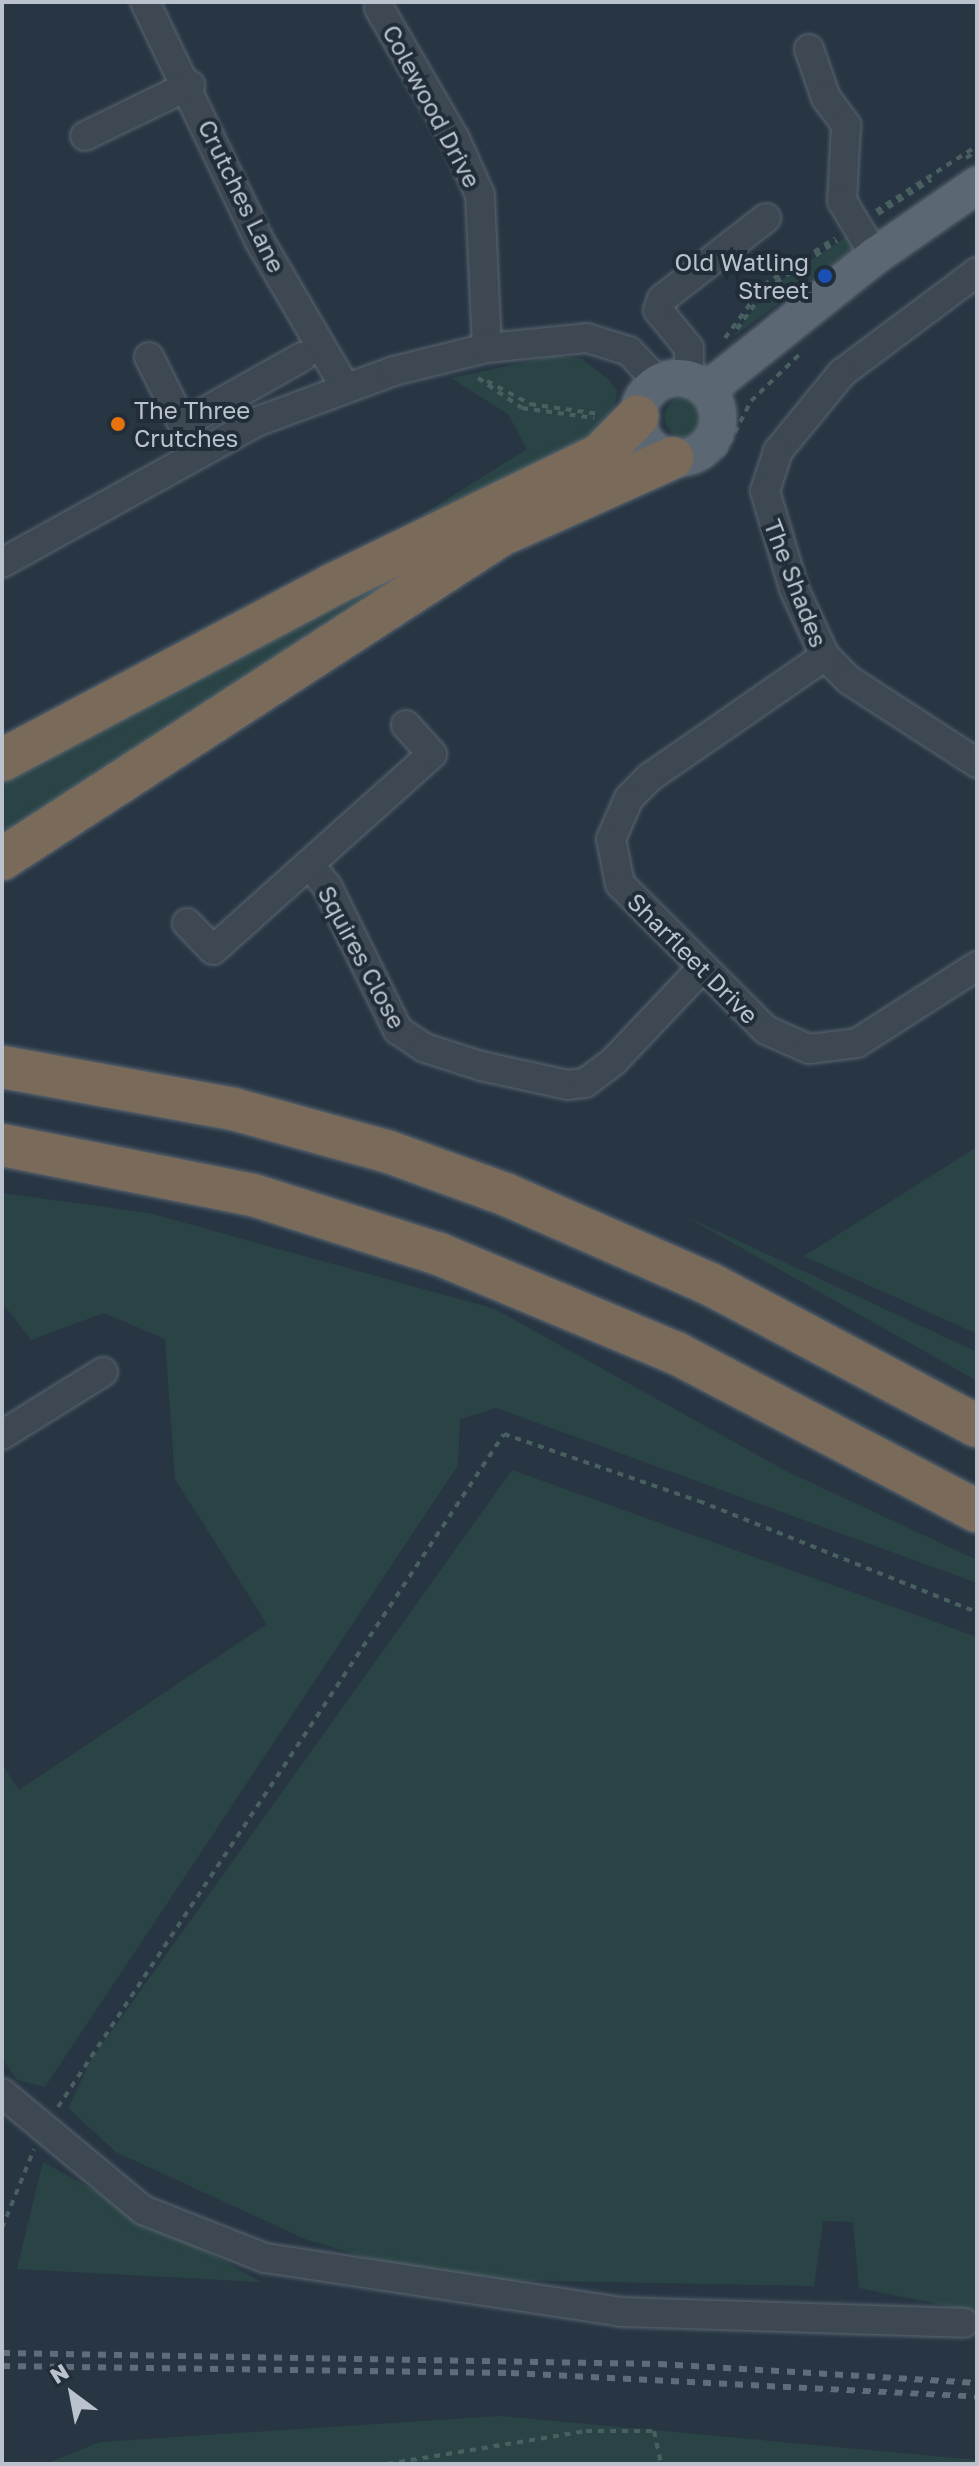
<!DOCTYPE html>
<style>
body{margin:0}
#map{position:relative;width:979px;height:2466px;overflow:hidden;background:#283644;font-family:"Golos Text",sans-serif}
div>[style]{position:absolute}
.green>*{inset:0;background:#2a4445}
.round{border-radius:50%}
.path>*{height:4px;margin-top:-2px;transform-origin:0;background:repeating-linear-gradient(90deg,#496061 0 6px,transparent 0 12px)}
.roads{filter:drop-shadow(0 0 2px #5b6671) drop-shadow(0 0 2px #5b6671)}
.minor>*{height:28px;margin:-14px;padding:0 14px;transform-origin:14px;border-radius:14px;background:#3d4853}
.major>*{height:36px;margin:-18px;padding:0 18px;transform-origin:18px;border-radius:18px;background:#5b6773}
.major>.ring{margin:-18px;padding:0;box-sizing:content-box;background:none;border:36px solid #5b6773;border-radius:50%}
.highway>*{height:42px;margin:-21px;padding:0 21px;transform-origin:21px;border-radius:21px;background:#796a5a}
.rail>*{height:6px;margin-top:-3px;transform-origin:0;background:repeating-linear-gradient(90deg,#5f6c7a 0 8px,transparent 0 16px)}
.dots>*{width:22px;height:22px;translate:-50% -50%;box-sizing:border-box;border:4px solid #212d39;border-radius:50%}
span{translate:-50% -50%;white-space:nowrap;text-align:center;line-height:1.15;-webkit-text-stroke:8px #212d39;paint-order:stroke}
.street-label{font-size:24px;color:#bac3cd}
.poi-label{font-size:24px;color:#bac3cd}
.right{translate:-100% -50%;text-align:right}
.left{translate:0 -50%;text-align:left}
.frame{position:absolute;inset:0;border:4px solid #bac3cd;pointer-events:none}
.north{position:absolute;left:32px;top:2354px;width:80px;height:80px;-webkit-text-stroke:6px #212d39;paint-order:stroke;rotate:328deg;font-size:22px;font-weight:700;line-height:32px;text-align:center;color:#bac3cd}
.north::after{content:'';display:block;margin:auto;width:28px;height:36px;background:#bac3cd;clip-path:polygon(50% 0,100% 100%,50% 72%,0 100%)}
</style>
<div id="map">
<div class="green">
<div style="clip-path:polygon(852px 233px,855px 247px,733px 337px,770px 288px)"></div>
<div style="clip-path:polygon(555px 356px,581px 358px,609px 380px,617px 391px,612px 424px,535px 469px,417px 518px,527px 449px,508px 414px,451px 378px)"></div>
<div class="round" style="left:665px;top:397px;width:40px;height:40px"></div>
<div style="clip-path:polygon(499px 518px,2px 837px,2px 783px)"></div>
<div style="clip-path:polygon(977px 1147px,977px 1334px,804px 1256px)"></div>
<div style="clip-path:polygon(2px 1193px,149px 1213px,495px 1309px,786px 1471px,977px 1560px,977px 1583px,496px 1408px,460px 1419px,458px 1465px,45px 2087px,17px 2080px,2px 2058px,2px 1764px,19px 1790px,267px 1624px,175px 1479px,165px 1339px,104px 1313px,31px 1340px,2px 1302px)"></div>
<div style="clip-path:polygon(685px 1216px,977px 1352px,977px 1381px)"></div>
<div style="clip-path:polygon(512px 1470px,977px 1637px,977px 2312px,859px 2288px,853px 2222px,823px 2221px,814px 2286px,440px 2279px,305px 2239px,116px 2152px,68px 2108px,91px 2060px)"></div>
<div style="clip-path:polygon(43px 2162px,262px 2282px,17px 2269px)"></div>
<div style="clip-path:polygon(500px 2416px,977px 2460px,977px 2464px,46px 2464px,100px 2442px)"></div>
</div>
<div class="path">
<div style="left:966px;top:158px;width:13px;rotate:-32deg"></div>
<div style="left:876px;top:211px;width:120px;rotate:-32.8deg"></div>
<div style="left:878px;top:214px;width:63px;rotate:-32.7deg"></div>
<div style="left:737px;top:329px;width:49px;rotate:-54.1deg"></div>
<div style="left:766px;top:289px;width:86px;rotate:-34.1deg"></div>
<div style="left:725px;top:338px;width:66px;rotate:-53.7deg"></div>
<div style="left:764px;top:285px;width:85px;rotate:-33.5deg"></div>
<div style="left:478px;top:378px;width:53px;rotate:34.3deg"></div>
<div style="left:522px;top:408px;width:73px;rotate:7.9deg"></div>
<div style="left:487px;top:381px;width:49px;rotate:28.1deg"></div>
<div style="left:530px;top:404px;width:70px;rotate:8.2deg"></div>
<div style="left:700px;top:466px;width:27px;rotate:-27deg"></div>
<div style="left:724px;top:454px;width:59px;rotate:-63deg"></div>
<div style="left:751px;top:401px;width:72px;rotate:-43.9deg"></div>
<div style="left:58px;top:2107px;width:807px;rotate:-56.47deg"></div>
<div style="left:504px;top:1434px;width:206px;rotate:19deg"></div>
<div style="left:699px;top:1501px;width:299px;rotate:21.8deg"></div>
<div style="left:2px;top:2228px;width:85px;rotate:-67.9deg"></div>
<div style="left:387px;top:2464px;width:202px;rotate:-9.4deg"></div>
<div style="left:586px;top:2431px;width:68px"></div>
<div style="left:654px;top:2431px;width:34px;rotate:78deg"></div>
</div>
<div class="roads">
<div class="minor">
<div style="left:145px;top:2px;width:264px;rotate:64.4deg"></div>
<div style="left:259px;top:240px;width:170px;rotate:59.7deg"></div>
<div style="left:379px;top:8px;width:151px;rotate:59.9deg"></div>
<div style="left:455px;top:139px;width:61px;rotate:65.9deg"></div>
<div style="left:480px;top:195px;width:153px;rotate:87.4deg"></div>
<div style="left:809px;top:49px;width:52px;rotate:70.9deg"></div>
<div style="left:826px;top:98px;width:34px;rotate:53deg"></div>
<div style="left:846px;top:125px;width:76px;rotate:93deg"></div>
<div style="left:842px;top:201px;width:64px;rotate:59deg"></div>
<div style="left:85px;top:136px;width:117px;rotate:-25.9deg"></div>
<div style="left:977px;top:272px;width:169px;rotate:143.2deg"></div>
<div style="left:842px;top:373px;width:101px;rotate:129.4deg"></div>
<div style="left:778px;top:451px;width:42px;rotate:108deg"></div>
<div style="left:765px;top:491px;width:102px;rotate:73.5deg"></div>
<div style="left:794px;top:589px;width:74px;rotate:65.2deg"></div>
<div style="left:825px;top:656px;width:34px;rotate:45deg"></div>
<div style="left:849px;top:680px;width:153px;rotate:33deg"></div>
<div style="left:149px;top:357px;width:92px;rotate:63.4deg"></div>
<div style="left:689px;top:379px;width:31px;rotate:-90deg"></div>
<div style="left:689px;top:348px;width:49px;rotate:-129.2deg"></div>
<div style="left:658px;top:310px;width:12px;rotate:-70deg"></div>
<div style="left:662px;top:299px;width:132px;rotate:-37.9deg"></div>
<div style="left:183px;top:424px;width:137px;rotate:-29.4deg"></div>
<div style="left:2px;top:563px;width:291px;rotate:-29deg"></div>
<div style="left:256px;top:422px;width:147px;rotate:-20.3deg"></div>
<div style="left:394px;top:371px;width:96px;rotate:-13.9deg"></div>
<div style="left:487px;top:348px;width:100px;rotate:-5.7deg"></div>
<div style="left:587px;top:338px;width:44px;rotate:17.2deg"></div>
<div style="left:629px;top:351px;width:44px;rotate:46.8deg"></div>
<div style="left:825px;top:656px;width:214px;rotate:145.3deg"></div>
<div style="left:649px;top:778px;width:28px;rotate:135deg"></div>
<div style="left:629px;top:798px;width:45px;rotate:113.7deg"></div>
<div style="left:611px;top:839px;width:46px;rotate:78.7deg"></div>
<div style="left:620px;top:884px;width:206px;rotate:45deg"></div>
<div style="left:766px;top:1030px;width:47px;rotate:23.8deg"></div>
<div style="left:809px;top:1049px;width:48px;rotate:-7.1deg"></div>
<div style="left:857px;top:1043px;width:143px;rotate:-32.7deg"></div>
<div style="left:309px;top:864px;width:28px;rotate:51deg"></div>
<div style="left:327px;top:886px;width:161px;rotate:63.8deg"></div>
<div style="left:398px;top:1030px;width:32px;rotate:34deg"></div>
<div style="left:425px;top:1048px;width:59px;rotate:17.8deg"></div>
<div style="left:481px;top:1066px;width:89px;rotate:12.3deg"></div>
<div style="left:568px;top:1085px;width:17px;rotate:-7deg"></div>
<div style="left:585px;top:1083px;width:36px;rotate:-37deg"></div>
<div style="left:614px;top:1061px;width:128px;rotate:-46.6deg"></div>
<div style="left:187px;top:923px;width:37px;rotate:46deg"></div>
<div style="left:213px;top:950px;width:294px;rotate:-41.8deg"></div>
<div style="left:432px;top:754px;width:39px;rotate:-132deg"></div>
<div style="left:2px;top:1435px;width:119px;rotate:-32deg"></div>
<div style="left:2px;top:2093px;width:183px;rotate:39.7deg"></div>
<div style="left:143px;top:2210px;width:131px;rotate:21.5deg"></div>
<div style="left:265px;top:2258px;width:359px;rotate:8.6deg"></div>
<div style="left:620px;top:2312px;width:344px;rotate:1.8deg"></div>
</div>
<div class="major">
<div class="ring" style="left:638px;top:378px;width:44px;height:44px"></div>
<div style="left:707px;top:390px;width:215px;rotate:-38.6deg"></div>
<div style="left:875px;top:256px;width:124px;rotate:-34.8deg"></div>
</div>
<div class="highway">
<div style="left:2px;top:760px;width:374px;rotate:-27.9deg"></div>
<div style="left:332px;top:585px;width:298px;rotate:-25.9deg"></div>
<div style="left:600px;top:455px;width:54px;rotate:-45.7deg"></div>
<div style="left:2px;top:859px;width:595px;rotate:-33deg"></div>
<div style="left:501px;top:535px;width:188px;rotate:-24.2deg"></div>
<div style="left:2px;top:1067px;width:235px;rotate:10.3deg"></div>
<div style="left:233px;top:1109px;width:162px;rotate:15.4deg"></div>
<div style="left:389px;top:1152px;width:126px;rotate:20deg"></div>
<div style="left:507px;top:1195px;width:222px;rotate:23.7deg"></div>
<div style="left:710px;top:1284px;width:302px;rotate:28deg"></div>
<div style="left:2px;top:1145px;width:256px;rotate:11.3deg"></div>
<div style="left:253px;top:1195px;width:195px;rotate:17.6deg"></div>
<div style="left:439px;top:1254px;width:257px;rotate:22.7deg"></div>
<div style="left:676px;top:1353px;width:340px;rotate:27.7deg"></div>
</div>
</div>
<div class="rail">
<div style="left:2px;top:2353px;width:657px;rotate:0.96deg"></div>
<div style="left:659px;top:2364px;width:319px;rotate:3.4deg"></div>
<div style="left:2px;top:2366px;width:509px;rotate:0.79deg"></div>
<div style="left:511px;top:2373px;width:467px;rotate:2.9deg"></div>
</div>
<div class="dots">
<div style="left:825px;top:276px;background:#1a4fb4"></div>
<div style="left:118px;top:424px;background:#e8710a"></div>
</div>
<div class="street-label">
<span style="left:432px;top:106px;rotate:62deg">Colewood Drive</span>
<span style="left:242px;top:196px;rotate:64deg">Crutches Lane</span>
<span style="left:796px;top:583px;rotate:69deg">The Shades</span>
<span style="left:362px;top:957px;rotate:62deg">Squires Close</span>
<span style="left:693px;top:958px;rotate:45deg">Sharfleet Drive</span>
</div>
<div class="poi-label">
<span class="right" style="left:809px;top:276px">Old Watling<br>Street</span>
<span class="left" style="left:134px;top:424px">The Three<br>Crutches</span>
</div>
<div class="frame"></div>
<div class="north">N</div>
</div>
